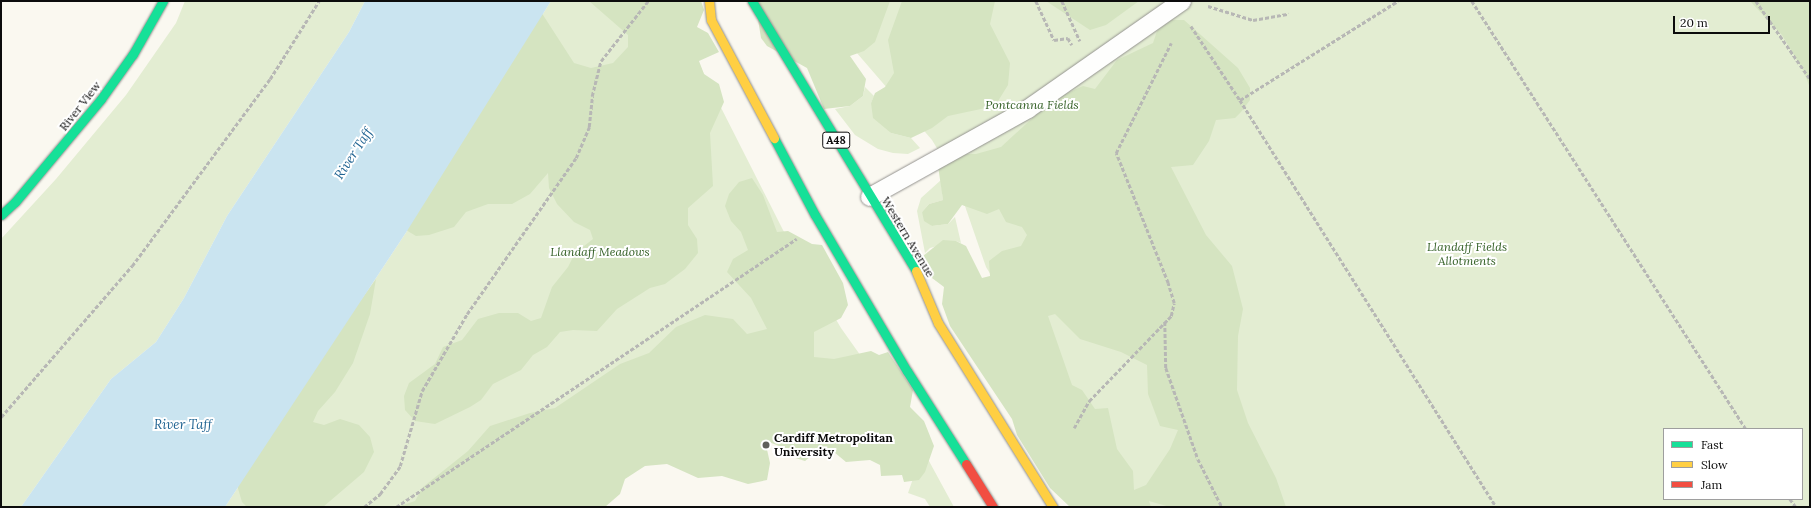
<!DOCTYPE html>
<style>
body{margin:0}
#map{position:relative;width:1811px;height:508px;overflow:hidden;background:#faf8f0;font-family:Lora,serif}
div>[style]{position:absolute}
.green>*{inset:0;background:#e3edd2}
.forest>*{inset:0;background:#d5e4c1}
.water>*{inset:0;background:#cae4f0}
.path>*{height:2.5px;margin-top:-1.25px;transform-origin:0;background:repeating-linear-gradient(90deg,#b7b7b5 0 4px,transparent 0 6px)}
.roads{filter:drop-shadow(0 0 1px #93928f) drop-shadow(0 0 1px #93928f)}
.lane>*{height:18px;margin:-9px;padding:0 9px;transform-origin:9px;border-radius:9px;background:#fefefd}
.fast>*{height:9px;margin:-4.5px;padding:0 4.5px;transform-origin:4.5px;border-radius:4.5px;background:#16e098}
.slow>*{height:9px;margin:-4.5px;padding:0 4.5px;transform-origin:4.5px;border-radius:4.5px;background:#ffcf43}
.jam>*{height:9px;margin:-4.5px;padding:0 4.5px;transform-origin:4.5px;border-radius:4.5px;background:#f24e42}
.dots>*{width:11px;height:11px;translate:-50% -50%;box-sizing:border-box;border:2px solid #fff;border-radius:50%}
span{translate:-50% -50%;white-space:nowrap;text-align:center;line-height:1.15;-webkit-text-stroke:4px #fff;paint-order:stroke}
.shield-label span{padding:1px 3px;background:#fff;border:1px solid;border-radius:3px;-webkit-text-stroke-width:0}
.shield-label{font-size:11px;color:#0c0c0c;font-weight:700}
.park-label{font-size:12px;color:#315e23;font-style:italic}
.street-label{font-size:12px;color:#0c0c0c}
.poi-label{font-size:12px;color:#0c0c0c;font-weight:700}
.left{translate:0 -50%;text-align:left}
.water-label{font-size:13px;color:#216492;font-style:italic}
.frame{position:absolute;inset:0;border:2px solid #0c0c0c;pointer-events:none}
.legend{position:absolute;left:1663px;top:428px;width:140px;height:72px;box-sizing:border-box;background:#fff;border:1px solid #9e9e9e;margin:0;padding:5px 7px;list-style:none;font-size:12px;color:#0c0c0c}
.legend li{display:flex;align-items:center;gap:8px;height:20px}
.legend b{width:20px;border:1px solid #9e9e9e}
.scale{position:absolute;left:1673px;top:16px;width:97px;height:18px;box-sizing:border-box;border:2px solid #0c0c0c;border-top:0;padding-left:5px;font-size:12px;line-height:14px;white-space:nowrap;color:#0c0c0c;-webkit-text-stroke:3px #fff;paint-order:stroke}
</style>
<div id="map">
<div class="green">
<div style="clip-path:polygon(185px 1px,365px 1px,349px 32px,227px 216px,184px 298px,156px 342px,111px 379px,21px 507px,1px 507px,1px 239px,56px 179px,126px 95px,176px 23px)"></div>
<div style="clip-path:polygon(551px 1px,667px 1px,783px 230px,841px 328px,907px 421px,740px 372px,505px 507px,225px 507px,407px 231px)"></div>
<div style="clip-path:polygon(evenodd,812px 1px,1810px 1px,1810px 507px,1132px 507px,986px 267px,956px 180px,932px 140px,812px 1px,1664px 429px,1802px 429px,1802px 499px,1664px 499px,1664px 429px)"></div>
<div style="clip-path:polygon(865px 87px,874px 96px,871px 103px,891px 133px,911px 138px,920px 148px,908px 154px,893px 153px,878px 149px,855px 135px,835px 109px,850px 106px,863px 96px)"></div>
<div style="clip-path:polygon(941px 180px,943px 200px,929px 204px,922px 212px,932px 226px,948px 224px,955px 217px,961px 243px,956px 241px,930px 248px,925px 253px,917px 211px,921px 198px)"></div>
<div style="clip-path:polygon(923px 450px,954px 507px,930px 507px,925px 499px,908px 493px)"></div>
</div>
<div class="forest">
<div style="clip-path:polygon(534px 1px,574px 63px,591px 68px,613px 63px,628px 47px,628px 35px,589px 1px,701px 1px,704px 10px,697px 27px,708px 33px,719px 52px,699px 61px,704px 74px,719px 84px,724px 102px,710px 133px,713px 186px,688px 208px,688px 225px,697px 239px,698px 253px,685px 269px,665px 284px,650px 288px,617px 309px,597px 331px,573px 330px,560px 332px,547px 347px,533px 355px,521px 370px,493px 384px,481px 400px,470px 407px,435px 424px,415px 421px,405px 410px,404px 396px,409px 383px,435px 364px,443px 347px,462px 340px,478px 319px,499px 313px,518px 313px,531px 321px,541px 318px,552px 287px,568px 267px,575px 253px,593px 239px,590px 230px,574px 222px,557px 204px,549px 188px,548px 173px,530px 194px,512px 204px,488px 204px,466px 212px,454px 227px,429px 235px,416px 236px,406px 230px)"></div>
<div style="clip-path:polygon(755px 1px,890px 1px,875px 42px,864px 51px,850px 56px,866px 79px,863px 96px,850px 106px,824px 109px,807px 68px,767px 46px,761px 38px)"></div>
<div style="clip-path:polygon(902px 1px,995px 1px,990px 24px,1010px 63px,1008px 85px,995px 106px,948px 116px,932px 128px,911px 138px,891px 133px,873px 118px,871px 103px,875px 93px,885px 87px,894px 73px,888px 40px)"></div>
<div style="clip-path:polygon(1046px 1px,1139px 1px,1106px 25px,1090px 30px)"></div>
<div style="clip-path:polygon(1750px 1px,1810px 1px,1810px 88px,1804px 72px,1782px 35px)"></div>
<div style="clip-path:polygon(evenodd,1171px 20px,1184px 20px,1238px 68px,1250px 88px,1250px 100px,1241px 112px,1235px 118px,1216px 120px,1209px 141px,1193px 165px,1171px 167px,1206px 235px,1232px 266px,1243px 309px,1238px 336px,1237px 390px,1248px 423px,1276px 478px,1286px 507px,1170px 507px,1149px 501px,1151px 507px,1070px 507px,1050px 488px,1017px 435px,1012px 419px,950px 326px,942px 304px,944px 287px,932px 278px,923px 256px,943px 240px,956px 241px,966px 246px,982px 278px,990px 276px,989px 261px,1002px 251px,1021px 246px,1027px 235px,1022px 227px,1006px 222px,999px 209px,987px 214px,962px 205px,948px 224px,932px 226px,924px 221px,922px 212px,929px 204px,943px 200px,938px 166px,961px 154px,976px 154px,1001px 147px,1052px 100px,1083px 86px,1095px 89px,1117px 60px,1153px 43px,1157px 31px,1171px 20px,1055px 314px,1080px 339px,1121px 352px,1147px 365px,1148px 394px,1160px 426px,1178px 430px,1170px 449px,1146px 485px,1134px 490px,1133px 471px,1117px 449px,1108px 408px,1095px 409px,1082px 390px,1072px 385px,1048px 316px,1055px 314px)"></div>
<div style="clip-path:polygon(752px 178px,763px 195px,777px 232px,788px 231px,812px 244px,822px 245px,843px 283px,848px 305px,841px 318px,814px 332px,814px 357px,834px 359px,871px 351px,879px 355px,888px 352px,913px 390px,910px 407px,924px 421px,934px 446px,925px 472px,919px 480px,904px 482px,902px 475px,881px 476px,880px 465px,870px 460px,846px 462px,834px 452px,819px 450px,805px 461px,789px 456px,779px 446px,769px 442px,766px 445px,770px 463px,767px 480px,748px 484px,722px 476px,698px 478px,667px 464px,645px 466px,625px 479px,620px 494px,605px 507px,397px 507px,415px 501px,423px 487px,468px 451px,490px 426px,530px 413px,555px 408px,620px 364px,649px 353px,676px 327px,705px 315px,733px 319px,747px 334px,767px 329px,751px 298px,727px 272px,733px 259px,748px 250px,741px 232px,731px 221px,725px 206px,729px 194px,739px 182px)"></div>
<div style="clip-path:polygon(376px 279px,370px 314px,353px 363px,335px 392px,318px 411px,313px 422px,324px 425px,340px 419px,359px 425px,370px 437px,374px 452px,364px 472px,323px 507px,247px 507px,242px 502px,234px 475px)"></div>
</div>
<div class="water">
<div style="clip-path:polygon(365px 1px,551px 1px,407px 231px,225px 507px,21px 507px,111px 379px,156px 342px,184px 298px,227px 216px,349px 32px)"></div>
</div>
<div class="path">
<div style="left:1036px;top:1px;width:43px;rotate:65.2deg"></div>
<div style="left:1054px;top:40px;width:14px;rotate:-8deg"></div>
<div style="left:1068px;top:38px;width:8px;rotate:60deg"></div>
<div style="left:1062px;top:1px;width:44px;rotate:65.8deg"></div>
<div style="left:1472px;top:1px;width:508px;rotate:57.37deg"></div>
<div style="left:1756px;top:1px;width:95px;rotate:55.3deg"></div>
<div style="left:1208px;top:6px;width:47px;rotate:17.3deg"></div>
<div style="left:1253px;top:20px;width:36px;rotate:-10deg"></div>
<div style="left:1191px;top:26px;width:89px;rotate:56.5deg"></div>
<div style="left:1240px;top:100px;width:186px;rotate:-32.1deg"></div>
<div style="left:1240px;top:100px;width:481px;rotate:57.8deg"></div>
<div style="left:1165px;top:322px;width:46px;rotate:88.8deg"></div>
<div style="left:1166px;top:368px;width:96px;rotate:70.6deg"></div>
<div style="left:1198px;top:459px;width:54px;rotate:63.4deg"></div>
<div style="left:1px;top:417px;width:200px;rotate:-49.1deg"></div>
<div style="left:132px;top:266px;width:232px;rotate:-53.6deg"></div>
<div style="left:270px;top:79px;width:92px;rotate:-57.9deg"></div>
<div style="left:1074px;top:428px;width:31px;rotate:-61deg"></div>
<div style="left:1089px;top:401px;width:118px;rotate:-46deg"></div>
<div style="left:1171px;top:316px;width:13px;rotate:-77deg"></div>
<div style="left:1174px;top:303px;width:21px;rotate:-107deg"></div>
<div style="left:1168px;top:283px;width:140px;rotate:-111.8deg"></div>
<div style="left:1116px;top:153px;width:123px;rotate:-63.4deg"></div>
<div style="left:1790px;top:499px;width:10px;rotate:53deg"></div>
<div style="left:364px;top:507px;width:21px;rotate:-39deg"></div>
<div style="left:380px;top:494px;width:34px;rotate:-54deg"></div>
<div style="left:400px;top:466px;width:78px;rotate:-73.7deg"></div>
<div style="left:422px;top:391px;width:89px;rotate:-59.7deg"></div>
<div style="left:467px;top:314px;width:190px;rotate:-55.1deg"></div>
<div style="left:576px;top:158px;width:34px;rotate:-67deg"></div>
<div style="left:589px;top:127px;width:31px;rotate:-84deg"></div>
<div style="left:592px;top:96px;width:36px;rotate:-76deg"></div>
<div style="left:601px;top:61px;width:76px;rotate:-51.9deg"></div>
<div style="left:396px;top:507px;width:482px;rotate:-33.8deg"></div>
</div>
<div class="roads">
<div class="lane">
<div style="left:870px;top:197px;width:181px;rotate:-29.1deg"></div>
<div style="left:1028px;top:109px;width:188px;rotate:-35deg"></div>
</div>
<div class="fast">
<div style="left:752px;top:1px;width:316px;rotate:58.7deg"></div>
<div style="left:774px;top:138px;width:87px;rotate:62deg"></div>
<div style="left:815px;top:215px;width:181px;rotate:59.5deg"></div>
<div style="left:907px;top:371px;width:110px;rotate:57.6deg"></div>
<div style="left:1px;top:215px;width:19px;rotate:-43deg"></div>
<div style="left:15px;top:202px;width:134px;rotate:-50.1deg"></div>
<div style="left:101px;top:99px;width:55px;rotate:-54.6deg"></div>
<div style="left:133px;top:54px;width:61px;rotate:-60.5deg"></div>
</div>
<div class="slow">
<div style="left:709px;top:1px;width:19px;rotate:84deg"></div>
<div style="left:711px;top:20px;width:134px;rotate:61.9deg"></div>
<div style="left:916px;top:271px;width:56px;rotate:67.1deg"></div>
<div style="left:938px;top:323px;width:217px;rotate:58deg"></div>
</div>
<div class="jam">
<div style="left:966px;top:464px;width:51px;rotate:57.9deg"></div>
</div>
</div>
<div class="dots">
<div style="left:766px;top:445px;background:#5f5f5c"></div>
</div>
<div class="shield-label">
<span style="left:836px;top:140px">A48</span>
</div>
<div class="park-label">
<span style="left:1032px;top:105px">Pontcanna Fields</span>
<span style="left:1467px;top:254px">Llandaff Fields<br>Allotments</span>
<span style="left:600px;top:252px">Llandaff Meadows</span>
</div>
<div class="street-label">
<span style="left:80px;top:106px;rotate:-52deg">River View</span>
<span style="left:908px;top:237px;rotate:59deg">Western Avenue</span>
</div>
<div class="poi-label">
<span class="left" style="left:774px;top:445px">Cardiff Metropolitan<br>University</span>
</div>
<div class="water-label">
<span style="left:354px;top:154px;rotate:-57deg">River Taff</span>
<span style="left:183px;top:425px">River Taff</span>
</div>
<div class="frame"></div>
<ul class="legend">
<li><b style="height:5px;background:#16e098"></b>Fast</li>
<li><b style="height:5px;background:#ffcf43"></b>Slow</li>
<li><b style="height:5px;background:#f24e42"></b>Jam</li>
</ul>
<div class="scale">20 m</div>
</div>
